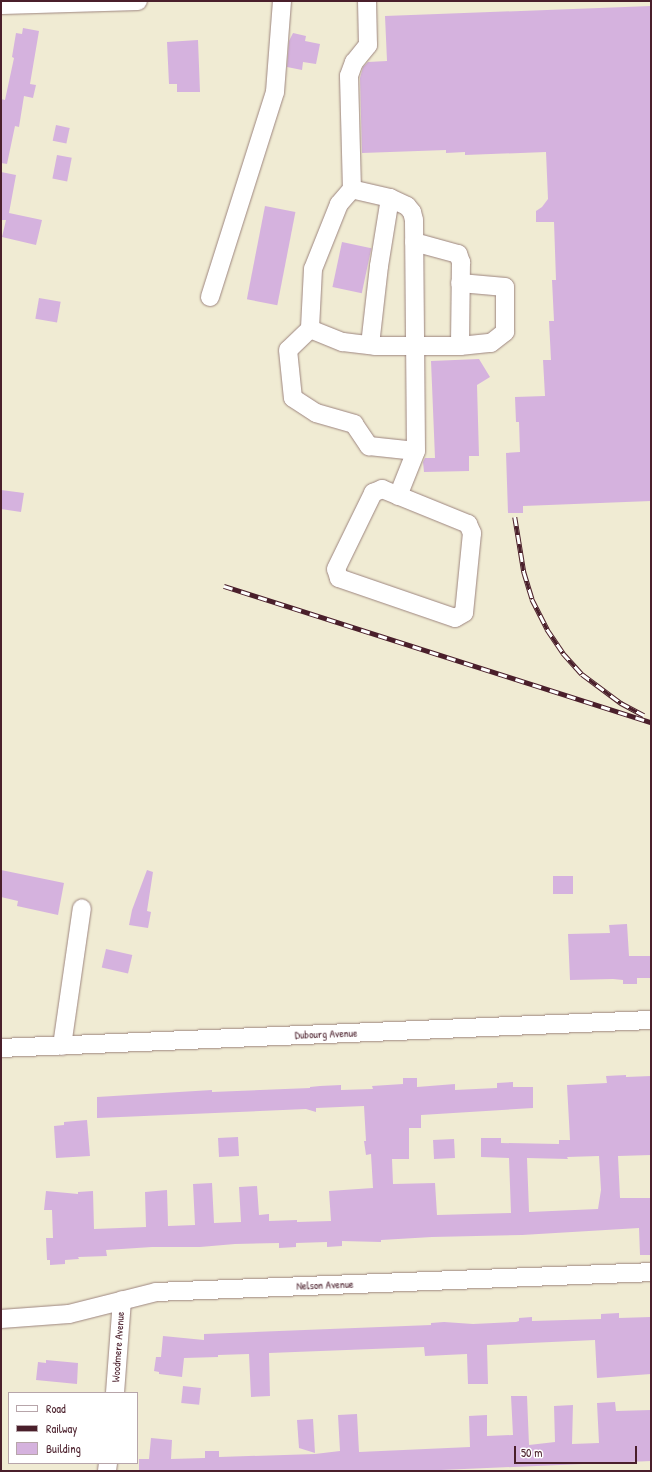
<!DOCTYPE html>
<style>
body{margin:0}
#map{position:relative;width:652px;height:1472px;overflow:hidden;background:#f0ebd3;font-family:"Patrick Hand",sans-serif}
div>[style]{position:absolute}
.building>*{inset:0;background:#d5b2de;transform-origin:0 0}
.roads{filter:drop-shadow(0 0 1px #9d857f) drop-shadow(0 0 1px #9d857f)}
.minor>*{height:18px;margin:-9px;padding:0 9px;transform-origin:9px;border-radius:9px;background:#fff}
.rail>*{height:4.5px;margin-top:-2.25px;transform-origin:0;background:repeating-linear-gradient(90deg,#fff 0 9px,#4a1f2b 0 18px);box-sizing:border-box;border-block:1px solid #4a1f2b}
span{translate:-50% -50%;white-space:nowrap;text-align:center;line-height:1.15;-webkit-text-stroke:4px #fff;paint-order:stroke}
.street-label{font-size:11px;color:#4a1f2b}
.frame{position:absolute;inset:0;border:2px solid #4a1f2b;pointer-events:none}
.legend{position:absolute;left:8px;top:1392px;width:130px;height:72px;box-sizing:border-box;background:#fff;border:1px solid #b7a5aa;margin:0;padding:5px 7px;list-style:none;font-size:12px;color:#4a1f2b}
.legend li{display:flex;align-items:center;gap:8px;height:20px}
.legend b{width:20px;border:1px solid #b7a5aa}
.scale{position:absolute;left:514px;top:1446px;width:123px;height:18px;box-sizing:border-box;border:2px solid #4a1f2b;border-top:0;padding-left:5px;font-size:12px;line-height:14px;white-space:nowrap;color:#4a1f2b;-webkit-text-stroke:3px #fff;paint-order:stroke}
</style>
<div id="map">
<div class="building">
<div style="clip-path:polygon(651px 6px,651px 501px,523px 506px,523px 513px,508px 513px,506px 453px,520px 452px,519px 422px,516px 422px,515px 397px,545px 396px,543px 360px,551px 360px,549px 321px,554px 321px,552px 280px,556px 280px,554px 222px,536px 222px,536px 211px,542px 207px,548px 199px,546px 152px,465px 155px,465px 152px,446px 153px,446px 150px,362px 153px,360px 78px,363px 67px,368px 62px,387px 61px,385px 16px)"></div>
<div style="clip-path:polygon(23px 28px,39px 31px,30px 84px,36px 85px,33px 98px,24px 96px,19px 127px,15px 126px,7px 164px,1px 163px,1px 99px,5px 100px,14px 58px,12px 57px,16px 33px,22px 34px)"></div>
<div style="clip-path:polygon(293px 33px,306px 36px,305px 41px,320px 44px,316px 64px,303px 62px,302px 70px,287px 67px,289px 41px)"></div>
<div style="clip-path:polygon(198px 40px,200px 92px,177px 92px,177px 84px,169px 84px,167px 42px)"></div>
<div style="left:56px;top:125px;width:14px;height:16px;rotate:12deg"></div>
<div style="left:57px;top:155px;width:15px;height:24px;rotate:11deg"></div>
<div style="clip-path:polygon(1px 172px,16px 175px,9px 213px,42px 220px,36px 245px,2px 237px,6px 220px,1px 220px)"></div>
<div style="left:265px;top:206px;width:31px;height:95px;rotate:11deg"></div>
<div style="left:342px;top:242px;width:30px;height:46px;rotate:12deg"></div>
<div style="left:39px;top:298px;width:22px;height:21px;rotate:10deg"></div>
<div style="clip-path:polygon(479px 359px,490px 377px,477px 385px,479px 456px,469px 456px,469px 471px,424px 472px,423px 462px,425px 458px,435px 458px,431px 361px)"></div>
<div style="clip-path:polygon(1px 490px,24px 493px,21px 512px,1px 509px)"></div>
<div style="clip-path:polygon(1px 870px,64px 883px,58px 915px,17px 906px,18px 901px,1px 897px)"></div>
<div style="clip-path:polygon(147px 870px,153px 872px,147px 911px,151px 912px,148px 928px,129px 925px,132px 910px)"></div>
<div style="left:573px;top:876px;width:18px;height:20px;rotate:90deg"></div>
<div style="clip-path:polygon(627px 924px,629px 956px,651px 956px,651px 978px,637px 978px,637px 984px,623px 984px,623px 980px,613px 979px,570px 980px,568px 934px,610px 933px,609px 925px)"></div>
<div style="left:106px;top:949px;width:27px;height:19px;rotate:13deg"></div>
<div style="clip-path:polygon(evenodd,626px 1075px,626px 1077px,651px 1076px,651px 1155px,618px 1156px,620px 1198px,651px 1198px,651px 1255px,640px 1255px,639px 1228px,522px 1235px,432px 1237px,381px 1240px,381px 1242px,342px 1241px,342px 1246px,327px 1247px,327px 1242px,296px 1243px,296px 1247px,279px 1248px,279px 1243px,235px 1244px,200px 1247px,152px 1247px,106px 1250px,107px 1256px,78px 1257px,79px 1259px,65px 1260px,65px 1264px,50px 1265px,50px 1260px,47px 1260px,46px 1238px,53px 1238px,52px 1210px,44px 1210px,46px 1191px,78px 1194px,78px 1192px,93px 1191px,94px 1229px,146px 1227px,145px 1192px,167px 1190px,168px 1226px,195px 1225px,193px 1184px,212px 1183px,214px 1223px,241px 1222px,239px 1187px,257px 1186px,259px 1215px,269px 1214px,269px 1221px,297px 1220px,297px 1222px,331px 1221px,329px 1191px,373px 1188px,371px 1154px,366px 1155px,364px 1141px,366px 1141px,364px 1106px,316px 1108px,316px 1112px,306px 1109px,97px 1118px,97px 1097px,212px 1090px,212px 1092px,310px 1088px,310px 1087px,320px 1086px,341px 1085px,341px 1090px,373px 1089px,372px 1086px,403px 1084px,403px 1078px,417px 1078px,417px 1087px,455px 1084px,455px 1090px,497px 1088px,497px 1083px,513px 1082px,513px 1087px,533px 1087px,533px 1108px,421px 1115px,421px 1128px,409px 1128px,409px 1159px,392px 1159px,393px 1184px,435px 1183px,437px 1215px,511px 1213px,509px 1158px,481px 1157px,481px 1138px,501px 1138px,501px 1143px,559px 1144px,559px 1140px,570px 1140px,567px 1085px,607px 1083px,606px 1076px,626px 1075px,599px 1156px,601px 1190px,598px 1209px,529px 1212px,527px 1158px,568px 1159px,567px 1157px,599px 1156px)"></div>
<div style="clip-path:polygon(87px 1120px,90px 1156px,56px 1158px,54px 1126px,64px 1125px,64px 1122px)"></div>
<div style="left:238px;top:1137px;width:19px;height:20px;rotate:87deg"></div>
<div style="left:454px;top:1139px;width:19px;height:21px;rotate:87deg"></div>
<div style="clip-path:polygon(619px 1313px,619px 1318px,651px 1317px,651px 1374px,597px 1378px,595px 1340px,487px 1345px,488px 1384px,468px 1384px,467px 1354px,425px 1356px,424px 1347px,269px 1353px,270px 1396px,251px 1397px,249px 1354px,218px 1355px,218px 1357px,184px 1358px,182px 1377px,159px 1374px,159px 1372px,154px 1371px,156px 1357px,161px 1357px,163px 1336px,204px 1340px,204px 1334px,431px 1325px,431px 1323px,444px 1322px,473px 1324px,516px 1322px,519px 1321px,519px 1318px,532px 1317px,532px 1321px,601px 1319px,601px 1314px)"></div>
<div style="clip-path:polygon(46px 1360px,78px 1363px,77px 1384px,36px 1380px,38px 1362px,46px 1363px)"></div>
<div style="left:183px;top:1386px;width:18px;height:17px;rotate:6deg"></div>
<div style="clip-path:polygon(511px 1396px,527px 1396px,529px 1445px,555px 1442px,554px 1406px,573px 1405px,572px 1444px,599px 1443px,597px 1403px,615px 1402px,616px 1411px,651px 1410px,651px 1461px,418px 1471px,139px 1471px,139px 1459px,149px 1459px,151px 1438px,172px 1440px,171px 1459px,205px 1458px,205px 1451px,219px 1451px,219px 1457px,315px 1454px,340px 1451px,338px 1415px,357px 1414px,359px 1452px,470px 1447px,469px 1416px,487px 1415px,487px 1436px,513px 1435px)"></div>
<div style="clip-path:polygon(313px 1419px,315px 1453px,299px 1448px,297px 1420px)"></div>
</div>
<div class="roads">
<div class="minor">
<div style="left:367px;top:1px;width:44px;rotate:88.7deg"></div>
<div style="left:368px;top:45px;width:22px;rotate:129deg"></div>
<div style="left:354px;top:62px;width:15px;rotate:110deg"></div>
<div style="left:349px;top:76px;width:113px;rotate:88.5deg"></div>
<div style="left:352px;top:189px;width:20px;rotate:131deg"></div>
<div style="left:339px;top:204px;width:70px;rotate:111.8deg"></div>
<div style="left:313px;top:269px;width:60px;rotate:92.9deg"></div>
<div style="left:310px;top:329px;width:35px;rotate:22deg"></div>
<div style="left:343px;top:342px;width:32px;rotate:7deg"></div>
<div style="left:375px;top:346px;width:85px"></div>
<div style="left:460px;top:346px;width:31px;rotate:-6deg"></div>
<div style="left:491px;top:343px;width:18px;rotate:-38deg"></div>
<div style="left:505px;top:332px;width:45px;rotate:-90deg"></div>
<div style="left:505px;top:287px;width:45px;rotate:-174.9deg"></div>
<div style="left:1px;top:5px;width:137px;rotate:-1.7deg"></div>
<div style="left:414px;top:242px;width:46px;rotate:15.3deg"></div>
<div style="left:458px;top:254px;width:9px;rotate:69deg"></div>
<div style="left:461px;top:262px;width:84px;rotate:90.7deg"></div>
<div style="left:210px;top:297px;width:215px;rotate:-72.4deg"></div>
<div style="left:275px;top:92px;width:91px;rotate:-85.6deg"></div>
<div style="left:310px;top:329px;width:30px;rotate:136deg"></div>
<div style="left:288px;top:350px;width:48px;rotate:84.1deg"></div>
<div style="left:293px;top:398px;width:27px;rotate:33deg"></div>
<div style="left:316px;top:413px;width:40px;rotate:16deg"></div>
<div style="left:354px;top:424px;width:27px;rotate:56deg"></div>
<div style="left:369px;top:446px;width:47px;rotate:6.1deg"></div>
<div style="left:416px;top:451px;width:231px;rotate:-90.5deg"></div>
<div style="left:414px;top:220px;width:8px;rotate:-104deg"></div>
<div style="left:412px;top:212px;width:8px;rotate:-130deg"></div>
<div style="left:407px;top:206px;width:19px;rotate:-155deg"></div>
<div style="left:390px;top:198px;width:39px;rotate:-167deg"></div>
<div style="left:370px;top:345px;width:80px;rotate:-83.5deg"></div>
<div style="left:379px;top:266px;width:69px;rotate:-80.8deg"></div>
<div style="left:382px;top:489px;width:93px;rotate:22.1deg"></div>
<div style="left:468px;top:524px;width:10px;rotate:66deg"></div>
<div style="left:472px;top:533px;width:80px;rotate:95.7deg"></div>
<div style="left:464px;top:613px;width:10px;rotate:151deg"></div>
<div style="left:455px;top:618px;width:123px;rotate:-161deg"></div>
<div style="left:339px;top:578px;width:9px;rotate:-108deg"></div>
<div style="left:336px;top:569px;width:85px;rotate:-64deg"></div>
<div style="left:373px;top:493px;width:10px;rotate:-24deg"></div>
<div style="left:398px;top:496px;width:48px;rotate:-68.2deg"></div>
<div style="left:62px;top:1046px;width:139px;rotate:-81.8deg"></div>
<div style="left:1px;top:1048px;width:651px;rotate:-2.47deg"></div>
<div style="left:1px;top:1319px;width:68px;rotate:-4.2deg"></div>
<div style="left:69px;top:1314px;width:90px;rotate:-14.2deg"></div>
<div style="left:156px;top:1292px;width:495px;rotate:-2.3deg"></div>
<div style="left:115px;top:1393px;width:93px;rotate:-85.7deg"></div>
<div style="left:107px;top:1471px;width:8px;rotate:-83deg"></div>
</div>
</div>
<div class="rail">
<div style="left:515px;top:517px;width:56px;rotate:80.7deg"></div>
<div style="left:524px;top:572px;width:28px;rotate:73deg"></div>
<div style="left:532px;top:599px;width:34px;rotate:63deg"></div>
<div style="left:547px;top:629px;width:29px;rotate:56deg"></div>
<div style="left:563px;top:653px;width:28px;rotate:48deg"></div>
<div style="left:582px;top:674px;width:49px;rotate:36.6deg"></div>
<div style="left:621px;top:703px;width:26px;rotate:28deg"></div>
<div style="left:224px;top:586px;width:448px;rotate:17.7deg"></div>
</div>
<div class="street-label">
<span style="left:326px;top:1034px;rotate:-2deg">Dubourg Avenue</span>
<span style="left:325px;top:1285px;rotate:-2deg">Nelson Avenue</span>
<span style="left:118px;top:1347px;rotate:-86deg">Woodmere Avenue</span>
</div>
<div class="frame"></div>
<ul class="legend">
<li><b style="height:5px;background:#fff"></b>Road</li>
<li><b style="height:5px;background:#4a1f2b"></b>Railway</li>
<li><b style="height:11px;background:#d5b2de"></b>Building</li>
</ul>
<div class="scale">50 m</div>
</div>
